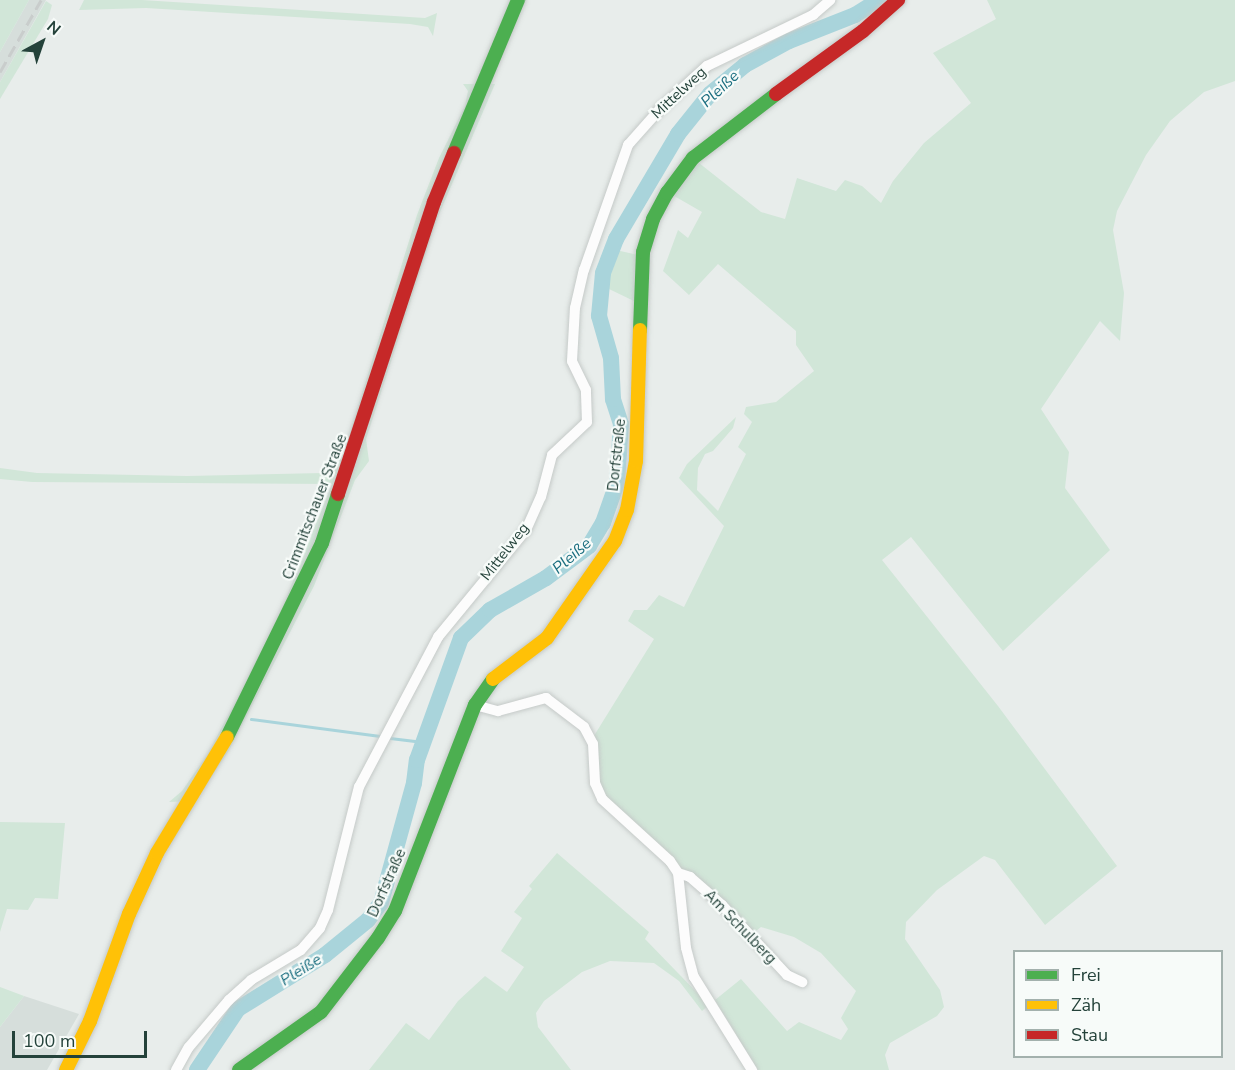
<!DOCTYPE html>
<meta charset="utf-8">
<style>
body{margin:0}
#map{position:relative;width:1235px;height:1070px;overflow:hidden;background:#e8edeb;font-family:"Nunito Sans",sans-serif}
div>[style]{position:absolute}
.built>*{inset:0;background:#d6dedb}
.green>*{inset:0;background:#d1e6d8}
.stream>*{height:3px;margin:-1.5px;padding:0 1.5px;transform-origin:1.5px;border-radius:1.5px;background:#a9d4db}
.river>*{height:16px;margin:-8px;padding:0 8px;transform-origin:8px;border-radius:8px;background:#a9d4db}
.roads{filter:drop-shadow(0 0 2px #c5cac8) drop-shadow(0 0 2px #c5cac8)}
.street>*{height:10px;margin:-5px;padding:0 5px;transform-origin:5px;border-radius:5px;background:#fcfcfc}
.fast>*{height:14px;margin:-7px;padding:0 7px;transform-origin:7px;border-radius:7px;background:#4caf50}
.slow>*{height:14px;margin:-7px;padding:0 7px;transform-origin:7px;border-radius:7px;background:#ffc107}
.jam>*{height:14px;margin:-7px;padding:0 7px;transform-origin:7px;border-radius:7px;background:#c62828}
.rail>*{height:3px;margin-top:-1.5px;transform-origin:0;background:repeating-linear-gradient(90deg,#c9cdcc 0 12px,transparent 0 18px)}
span{translate:-50% -50%;white-space:nowrap;text-align:center;line-height:1.15;-webkit-text-stroke:4.5px #f7fbf9;paint-order:stroke}
.street-label{font-size:15px;color:#24423a}
.water-label{font-size:16px;color:#1c6f80;font-style:italic}
.legend{position:absolute;left:1013px;top:950px;width:210px;height:108px;box-sizing:border-box;background:#f7fbf9;border:2px solid #a3b1ad;margin:0;padding:8px 10px;list-style:none;font-size:18px;color:#24423a}
.legend li{display:flex;align-items:center;gap:12px;height:30px}
.legend b{width:30px;border:2px solid #a3b1ad}
.north{position:absolute;left:12px;top:12px;width:60px;height:60px;-webkit-text-stroke:4px #f7fbf9;paint-order:stroke;rotate:40deg;font-size:16px;font-weight:700;line-height:24px;text-align:center;color:#24423a}
.north::after{content:'';display:block;margin:auto;width:21px;height:27px;background:#24423a;clip-path:polygon(50% 0,100% 100%,50% 72%,0 100%)}
.scale{position:absolute;left:12px;top:1031px;width:135px;height:27px;box-sizing:border-box;border:3px solid #24423a;border-top:0;padding-left:8px;font-size:18px;line-height:21px;white-space:nowrap;color:#24423a;-webkit-text-stroke:4px #f7fbf9;paint-order:stroke}
</style>
<div id="map">
<div class="built">
<div style="clip-path:polygon(29px 0,46px 0,0 82px,0 52px)"></div>
<div style="clip-path:polygon(24px 996px,79px 1014px,47px 1070px,0 1070px,0 1027px)"></div>
</div>
<div class="green">
<div style="clip-path:polygon(0 0,29px 0,0 52px)"></div>
<div style="clip-path:polygon(84px 0,142px 0,425px 18px,437px 13px,433px 36px,428px 27px,410px 24px,146px 8px,79px 10px)"></div>
<div style="clip-path:polygon(987px 0,1235px 0,1235px 81px,1204px 92px,1170px 121px,1146px 155px,1117px 211px,1113px 230px,1124px 293px,1120px 341px,1100px 321px,1041px 409px,1069px 452px,1065px 488px,1110px 550px,1003px 651px,911px 537px,882px 560px,998px 706px,1117px 866px,1045px 925px,995px 860px,984px 856px,937px 890px,906px 922px,905px 939px,940px 990px,944px 1007px,937px 1016px,890px 1043px,885px 1055px,889px 1070px,758px 1070px,715px 1000px,741px 979px,787px 1031px,799px 1022px,841px 1040px,848px 1029px,841px 1018px,856px 991px,821px 953px,794px 937px,761px 927px,751px 935px,603px 799px,592px 739px,654px 639px,628px 621px,634px 610px,647px 610px,659px 595px,684px 607px,724px 526px,679px 478px,687px 464px,736px 417px,733px 428px,713px 451px,705px 454px,698px 468px,697px 490px,718px 511px,746px 454px,738px 447px,752px 422px,744px 414px,746px 407px,776px 402px,814px 371px,796px 345px,796px 331px,718px 264px,689px 295px,663px 271px,678px 230px,688px 238px,702px 212px,669px 193px,694px 159px,761px 212px,785px 219px,797px 178px,836px 191px,845px 180px,862px 186px,881px 203px,893px 181px,924px 143px,971px 103px,933px 53px,996px 19px)"></div>
<div style="clip-path:polygon(46px 1px,52px 5px,48px 19px,0 99px,0 82px)"></div>
<div style="clip-path:polygon(463px 84px,495px 84px,437px 219px,366px 439px,369px 461px,355px 480px,314px 586px,228px 752px,195px 801px,169px 802px,182px 791px,207px 755px,238px 697px,281px 611px,332px 484px,32px 482px,0 479px,0 468px,37px 473px,187px 476px,323px 473px,335px 469px,344px 452px,417px 215px,439px 158px,465px 106px,468px 91px)"></div>
<div style="clip-path:polygon(616px 250px,638px 255px,636px 302px,609px 289px,608px 276px)"></div>
<div style="clip-path:polygon(0 822px,65px 823px,58px 899px,35px 898px,28px 910px,7px 909px,0 932px)"></div>
<div style="clip-path:polygon(557px 853px,649px 932px,645px 939px,709px 1005px,702px 1011px,679px 981px,654px 963px,610px 961px,582px 972px,544px 1001px,536px 1013px,538px 1027px,571px 1070px,369px 1070px,406px 1023px,429px 1040px,458px 1001px,485px 976px,507px 992px,524px 967px,501px 951px,522px 918px,514px 912px,532px 889px,529px 886px)"></div>
<div style="clip-path:polygon(0 987px,24px 996px,0 1027px)"></div>
</div>
<div class="stream">
<div style="left:251px;top:719px;width:130px;rotate:7.5deg"></div>
<div style="left:390px;top:738px;width:33px;rotate:7deg"></div>
</div>
<div class="river">
<div style="left:197px;top:1070px;width:73px;rotate:-56.1deg"></div>
<div style="left:238px;top:1009px;width:102px;rotate:-31.8deg"></div>
<div style="left:325px;top:955px;width:55px;rotate:-39.1deg"></div>
<div style="left:368px;top:920px;width:21px;rotate:-53deg"></div>
<div style="left:381px;top:903px;width:124px;rotate:-74.6deg"></div>
<div style="left:414px;top:783px;width:23px;rotate:-83deg"></div>
<div style="left:417px;top:760px;width:130px;rotate:-70.2deg"></div>
<div style="left:461px;top:638px;width:40px;rotate:-44deg"></div>
<div style="left:490px;top:610px;width:64px;rotate:-29.7deg"></div>
<div style="left:546px;top:578px;width:54px;rotate:-36.7deg"></div>
<div style="left:589px;top:546px;width:27px;rotate:-59deg"></div>
<div style="left:603px;top:523px;width:42px;rotate:-70.7deg"></div>
<div style="left:617px;top:483px;width:59px;rotate:-86.1deg"></div>
<div style="left:621px;top:424px;width:26px;rotate:-108deg"></div>
<div style="left:613px;top:399px;width:41px;rotate:-92.8deg"></div>
<div style="left:611px;top:358px;width:44px;rotate:-105.9deg"></div>
<div style="left:599px;top:316px;width:43px;rotate:-84.7deg"></div>
<div style="left:603px;top:273px;width:36px;rotate:-69deg"></div>
<div style="left:616px;top:239px;width:122px;rotate:-59.4deg"></div>
<div style="left:678px;top:134px;width:51px;rotate:-51.3deg"></div>
<div style="left:710px;top:94px;width:45px;rotate:-39.6deg"></div>
<div style="left:745px;top:65px;width:50px;rotate:-28.6deg"></div>
<div style="left:789px;top:41px;width:71px;rotate:-21.5deg"></div>
<div style="left:855px;top:15px;width:28px;rotate:-32deg"></div>
</div>
<div class="roads">
<div class="street">
<div style="left:475px;top:705px;width:24px;rotate:15deg"></div>
<div style="left:498px;top:711px;width:50px;rotate:-15.2deg"></div>
<div style="left:546px;top:698px;width:48px;rotate:37.3deg"></div>
<div style="left:584px;top:727px;width:19px;rotate:62deg"></div>
<div style="left:593px;top:744px;width:39px;rotate:87deg"></div>
<div style="left:595px;top:783px;width:17px;rotate:66deg"></div>
<div style="left:602px;top:799px;width:92px;rotate:42.4deg"></div>
<div style="left:670px;top:861px;width:14px;rotate:56deg"></div>
<div style="left:678px;top:873px;width:75px;rotate:83.9deg"></div>
<div style="left:686px;top:948px;width:30px;rotate:75deg"></div>
<div style="left:694px;top:977px;width:110px;rotate:58.1deg"></div>
<div style="left:678px;top:873px;width:13px;rotate:18deg"></div>
<div style="left:690px;top:877px;width:43px;rotate:41.2deg"></div>
<div style="left:722px;top:905px;width:96px;rotate:47.1deg"></div>
<div style="left:787px;top:975px;width:17px;rotate:25deg"></div>
<div style="left:176px;top:1070px;width:26px;rotate:-61deg"></div>
<div style="left:189px;top:1047px;width:62px;rotate:-49.6deg"></div>
<div style="left:229px;top:1000px;width:30px;rotate:-42deg"></div>
<div style="left:251px;top:980px;width:58px;rotate:-31deg"></div>
<div style="left:301px;top:950px;width:29px;rotate:-49deg"></div>
<div style="left:320px;top:928px;width:20px;rotate:-66deg"></div>
<div style="left:328px;top:910px;width:127px;rotate:-75.9deg"></div>
<div style="left:359px;top:787px;width:170px;rotate:-62.2deg"></div>
<div style="left:438px;top:637px;width:139px;rotate:-50.6deg"></div>
<div style="left:526px;top:530px;width:36px;rotate:-66deg"></div>
<div style="left:541px;top:497px;width:43px;rotate:-75.3deg"></div>
<div style="left:552px;top:455px;width:48px;rotate:-43.3deg"></div>
<div style="left:587px;top:422px;width:32px;rotate:-92deg"></div>
<div style="left:586px;top:390px;width:32px;rotate:-116deg"></div>
<div style="left:572px;top:361px;width:53px;rotate:-86.8deg"></div>
<div style="left:575px;top:308px;width:39px;rotate:-77deg"></div>
<div style="left:584px;top:270px;width:133px;rotate:-70.6deg"></div>
<div style="left:628px;top:145px;width:48px;rotate:-48.4deg"></div>
<div style="left:660px;top:109px;width:64px;rotate:-42.5deg"></div>
<div style="left:707px;top:66px;width:118px;rotate:-25.7deg"></div>
<div style="left:813px;top:15px;width:23px;rotate:-41deg"></div>
</div>
<div class="fast">
<div style="left:454px;top:153px;width:166px;rotate:-67.3deg"></div>
<div style="left:640px;top:330px;width:78px;rotate:-87.8deg"></div>
<div style="left:643px;top:252px;width:34px;rotate:-73deg"></div>
<div style="left:653px;top:219px;width:30px;rotate:-62deg"></div>
<div style="left:667px;top:193px;width:44px;rotate:-53.4deg"></div>
<div style="left:693px;top:158px;width:105px;rotate:-37.6deg"></div>
<div style="left:227px;top:737px;width:216px;rotate:-63.9deg"></div>
<div style="left:322px;top:543px;width:52px;rotate:-71.9deg"></div>
<div style="left:239px;top:1070px;width:100px;rotate:-35.3deg"></div>
<div style="left:321px;top:1012px;width:93px;rotate:-52.4deg"></div>
<div style="left:378px;top:938px;width:32px;rotate:-58deg"></div>
<div style="left:395px;top:911px;width:221px;rotate:-68.8deg"></div>
<div style="left:475px;top:705px;width:32px;rotate:-55deg"></div>
</div>
<div class="slow">
<div style="left:493px;top:679px;width:68px;rotate:-37.2deg"></div>
<div style="left:547px;top:638px;width:118px;rotate:-55deg"></div>
<div style="left:615px;top:541px;width:33px;rotate:-69deg"></div>
<div style="left:627px;top:510px;width:50px;rotate:-79.6deg"></div>
<div style="left:636px;top:461px;width:131px;rotate:-88.3deg"></div>
<div style="left:66px;top:1070px;width:55px;rotate:-63.9deg"></div>
<div style="left:90px;top:1021px;width:114px;rotate:-70deg"></div>
<div style="left:129px;top:914px;width:67px;rotate:-65.3deg"></div>
<div style="left:157px;top:853px;width:135px;rotate:-58.9deg"></div>
</div>
<div class="jam">
<div style="left:776px;top:94px;width:107px;rotate:-35.9deg"></div>
<div style="left:863px;top:31px;width:47px;rotate:-41.5deg"></div>
<div style="left:338px;top:494px;width:307px;rotate:-71.8deg"></div>
<div style="left:434px;top:202px;width:53px;rotate:-67.8deg"></div>
</div>
</div>
<div class="rail">
<div style="left:0;top:72px;width:83px;rotate:-60.3deg"></div>
</div>
<div class="street-label">
<span style="left:679px;top:93px;rotate:-43deg">Mittelweg</span>
<span style="left:617px;top:455px;rotate:-84deg">Dorfstraße</span>
<span style="left:315px;top:507px;rotate:-69deg">Crimmitschauer Straße</span>
<span style="left:505px;top:552px;rotate:-52deg">Mittelweg</span>
<span style="left:387px;top:883px;rotate:-66deg">Dorfstraße</span>
<span style="left:740px;top:927px;rotate:46deg">Am Schulberg</span>
</div>
<div class="water-label">
<span style="left:720px;top:89px;rotate:-43deg">Pleiße</span>
<span style="left:572px;top:556px;rotate:-41deg">Pleiße</span>
<span style="left:301px;top:970px;rotate:-32deg">Pleiße</span>
</div>
<ul class="legend">
<li><b style="height:8px;background:#4caf50"></b>Frei</li>
<li><b style="height:8px;background:#ffc107"></b>Zäh</li>
<li><b style="height:8px;background:#c62828"></b>Stau</li>
</ul>
<div class="north">N</div>
<div class="scale">100 m</div>
</div>
